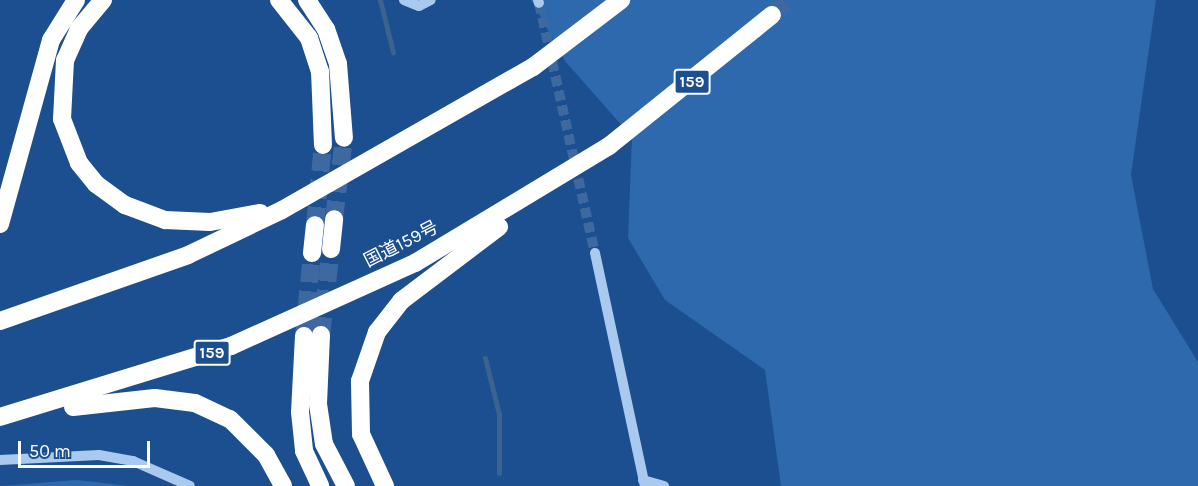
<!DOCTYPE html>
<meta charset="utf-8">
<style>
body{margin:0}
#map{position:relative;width:1198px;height:486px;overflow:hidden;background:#1b4f8f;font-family:Karla,"Noto Sans JP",sans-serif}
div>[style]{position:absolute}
.green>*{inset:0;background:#2e69ad}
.stream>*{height:5px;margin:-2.5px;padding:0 2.5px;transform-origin:2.5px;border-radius:2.5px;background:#3c6290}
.minor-tunnel>*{height:10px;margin-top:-5px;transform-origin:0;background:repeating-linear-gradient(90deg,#3d69a0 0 10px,transparent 0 15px)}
.highway-tunnel>*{height:18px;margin-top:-9px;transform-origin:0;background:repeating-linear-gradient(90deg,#3d69a0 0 18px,transparent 0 27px)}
.minor>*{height:10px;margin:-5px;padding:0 5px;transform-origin:5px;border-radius:5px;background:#a9c9ee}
.highway>*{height:18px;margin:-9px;padding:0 9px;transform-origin:9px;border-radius:9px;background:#fff}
span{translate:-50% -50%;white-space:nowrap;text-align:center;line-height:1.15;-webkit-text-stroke:6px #1b4f8f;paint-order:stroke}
.shield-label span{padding:2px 4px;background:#1b4f8f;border:2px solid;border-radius:4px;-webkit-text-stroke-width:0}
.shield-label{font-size:16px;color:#fff;font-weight:700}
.street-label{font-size:18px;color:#fff}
.scale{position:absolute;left:18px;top:441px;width:132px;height:27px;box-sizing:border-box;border:3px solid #fff;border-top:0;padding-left:8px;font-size:18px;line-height:21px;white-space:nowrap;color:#fff;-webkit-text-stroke:4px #1b4f8f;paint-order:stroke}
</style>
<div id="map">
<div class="green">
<div style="clip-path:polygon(531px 0,1156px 0,1131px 175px,1153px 289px,1198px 362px,1198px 486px,781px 486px,765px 370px,665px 300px,628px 238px,632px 137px,565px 61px)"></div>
<div style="clip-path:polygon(77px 480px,129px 486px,1px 486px)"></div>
</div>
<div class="stream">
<div style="left:380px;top:0;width:54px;rotate:76deg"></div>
<div style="left:485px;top:358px;width:58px;rotate:76deg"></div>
<div style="left:499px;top:414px;width:59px;rotate:90deg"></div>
</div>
<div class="minor-tunnel">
<div style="left:539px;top:3px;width:256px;rotate:77.4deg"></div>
</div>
<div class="highway-tunnel">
<div style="left:772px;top:15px;width:22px;rotate:-43deg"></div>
<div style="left:334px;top:219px;width:82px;rotate:-83deg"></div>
<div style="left:315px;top:225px;width:80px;rotate:-84.3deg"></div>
<div style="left:321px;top:335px;width:87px;rotate:-83.4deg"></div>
<div style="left:304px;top:336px;width:83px;rotate:-84.5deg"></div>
</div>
<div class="minor">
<div style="left:404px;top:0;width:16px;rotate:22deg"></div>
<div style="left:419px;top:6px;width:13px;rotate:-27deg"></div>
<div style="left:538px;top:0;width:3px;rotate:72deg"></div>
<div style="left:595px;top:253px;width:238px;rotate:77.9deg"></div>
<div style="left:0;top:460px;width:99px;rotate:-2.9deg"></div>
<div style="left:99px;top:455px;width:35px;rotate:10deg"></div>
<div style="left:133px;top:461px;width:62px;rotate:23.7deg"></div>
<div style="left:643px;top:480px;width:22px;rotate:16deg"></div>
</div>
<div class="highway">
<div style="left:103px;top:0;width:38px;rotate:130deg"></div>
<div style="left:79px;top:29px;width:34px;rotate:114deg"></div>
<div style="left:65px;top:60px;width:59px;rotate:92.9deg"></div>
<div style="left:62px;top:119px;width:47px;rotate:68.9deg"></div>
<div style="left:79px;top:163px;width:27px;rotate:51deg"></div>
<div style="left:96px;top:184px;width:36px;rotate:36deg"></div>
<div style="left:125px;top:205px;width:43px;rotate:20.6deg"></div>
<div style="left:165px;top:220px;width:45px;rotate:2.5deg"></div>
<div style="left:210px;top:222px;width:51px;rotate:-10.2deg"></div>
<div style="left:279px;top:0;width:48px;rotate:51.7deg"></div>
<div style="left:309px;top:38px;width:35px;rotate:72deg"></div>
<div style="left:320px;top:71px;width:74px;rotate:87.7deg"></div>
<div style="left:307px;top:0;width:35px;rotate:57deg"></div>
<div style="left:326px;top:29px;width:37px;rotate:71deg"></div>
<div style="left:338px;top:64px;width:74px;rotate:85.4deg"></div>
<div style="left:0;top:224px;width:191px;rotate:-74.5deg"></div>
<div style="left:51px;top:40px;width:47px;rotate:-58deg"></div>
<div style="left:331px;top:249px;width:30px;rotate:-84deg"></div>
<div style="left:312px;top:253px;width:28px;rotate:-84deg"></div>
<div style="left:0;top:321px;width:199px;rotate:-19.3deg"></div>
<div style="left:188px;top:255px;width:104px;rotate:-25.6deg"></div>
<div style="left:282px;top:210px;width:289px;rotate:-29.7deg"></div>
<div style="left:533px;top:67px;width:111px;rotate:-37.3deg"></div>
<div style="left:321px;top:335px;width:69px;rotate:92.5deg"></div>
<div style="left:318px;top:404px;width:40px;rotate:81.5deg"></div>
<div style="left:324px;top:444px;width:47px;rotate:62.4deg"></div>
<div style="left:304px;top:336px;width:76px;rotate:93deg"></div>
<div style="left:300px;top:412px;width:39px;rotate:84deg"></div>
<div style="left:304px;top:451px;width:38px;rotate:65deg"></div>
<div style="left:73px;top:407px;width:82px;rotate:-6.3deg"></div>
<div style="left:155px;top:398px;width:40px;rotate:7.1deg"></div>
<div style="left:195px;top:403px;width:38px;rotate:25deg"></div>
<div style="left:230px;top:419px;width:51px;rotate:45deg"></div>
<div style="left:266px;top:455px;width:35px;rotate:61deg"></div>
<div style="left:0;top:417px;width:242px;rotate:-17.1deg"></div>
<div style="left:231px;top:346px;width:202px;rotate:-24.3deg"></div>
<div style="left:415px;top:263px;width:227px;rotate:-31.1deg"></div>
<div style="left:609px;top:146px;width:209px;rotate:-38.8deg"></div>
<div style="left:385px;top:486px;width:57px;rotate:-114.8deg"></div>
<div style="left:361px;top:434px;width:53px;rotate:-91.1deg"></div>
<div style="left:360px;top:381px;width:52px;rotate:-70.9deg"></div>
<div style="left:377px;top:332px;width:39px;rotate:-52deg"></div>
<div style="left:401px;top:301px;width:123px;rotate:-37.1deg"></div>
</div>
<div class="shield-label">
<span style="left:692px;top:82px">159</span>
<span style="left:212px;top:353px">159</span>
</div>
<div class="street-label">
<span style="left:401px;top:244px;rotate:-27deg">国道159号</span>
</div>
<div class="scale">50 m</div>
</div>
